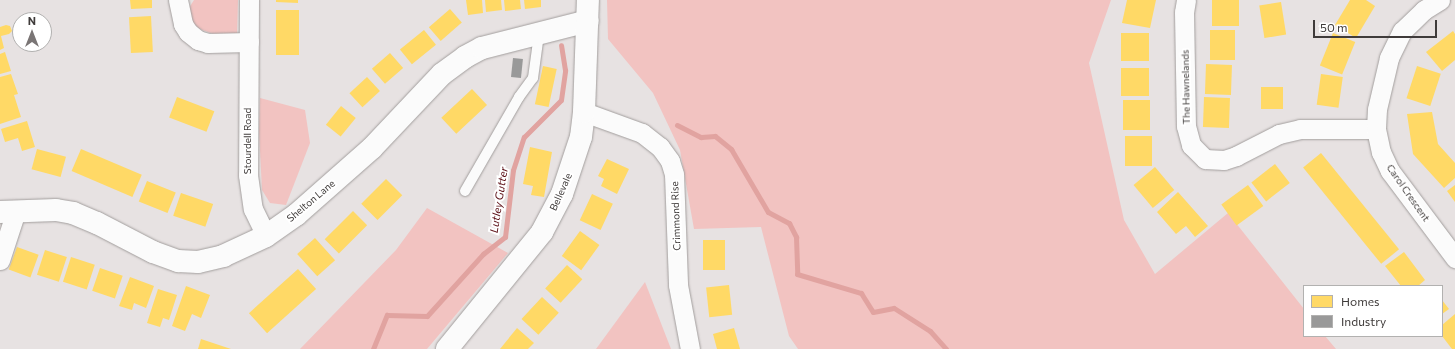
<!DOCTYPE html>
<style>
body{margin:0}
#map{position:relative;width:1455px;height:349px;overflow:hidden;background:#e7e2e2;font-family:Commissioner,sans-serif}
div>[style]{position:absolute}
.green>*{inset:0;background:#f2c3c1}
.homes>*{inset:0;background:#ffd966;transform-origin:0 0}
.industry>*{inset:0;background:#999;transform-origin:0 0}
.stream>*{height:5px;margin:-2.5px;padding:0 2.5px;transform-origin:2.5px;border-radius:2.5px;background:#e1a3a0}
.roads{filter:drop-shadow(0 0 1px #a29e9d) drop-shadow(0 0 1px #a29e9d)}
.lane>*{height:10px;margin:-5px;padding:0 5px;transform-origin:5px;border-radius:5px;background:#fbfbfb}
.street>*{height:19px;margin:-9.5px;padding:0 9.5px;transform-origin:9.5px;border-radius:9.5px;background:#fbfbfb}
.secondary>*{height:22px;margin:-11px;padding:0 11px;transform-origin:11px;border-radius:11px;background:#fbfbfb}
span{translate:-50% -50%;white-space:nowrap;text-align:center;line-height:1.15;-webkit-text-stroke:4px #fff;paint-order:stroke}
.street-label{font-size:10px;color:#3f3b3a}
.water-label{font-size:11px;color:#590b12;font-style:italic}
.legend{position:absolute;left:1303px;top:285px;width:140px;height:52px;box-sizing:border-box;background:#fff;border:1px solid #b2b1b0;margin:0;padding:5px 7px;list-style:none;font-size:12px;color:#3f3b3a}
.legend li{display:flex;align-items:center;gap:8px;height:20px}
.legend b{width:20px;border:1px solid #b2b1b0}
.north{position:absolute;left:12px;top:12px;width:40px;height:40px;box-sizing:border-box;background:#fff;border:1px solid #b2b1b0;border-radius:50%;rotate:0deg;font-size:11px;font-weight:700;line-height:16px;text-align:center;color:#3f3b3a}
.north::after{content:'';display:block;margin:auto;width:14px;height:18px;background:#7a7575;clip-path:polygon(50% 0,100% 100%,50% 72%,0 100%)}
.scale{position:absolute;left:1313px;top:20px;width:124px;height:18px;box-sizing:border-box;border:2px solid #3f3b3a;border-top:0;padding-left:5px;font-size:12px;line-height:14px;white-space:nowrap;color:#3f3b3a;-webkit-text-stroke:3px #fff;paint-order:stroke}
</style>
<div id="map">
<div class="green">
<div style="clip-path:polygon(194px 0,238px 0,237px 34px,219px 36px,194px 27px,187px 11px)"></div>
<div style="clip-path:polygon(607px 0,1111px 0,1089px 63px,1124px 220px,1155px 274px,1228px 213px,1304px 309px,1304px 336px,1325px 336px,1336px 349px,798px 349px,789px 336px,761px 227px,694px 229px,680px 150px,653px 93px,608px 39px)"></div>
<div style="clip-path:polygon(260px 98px,305px 110px,310px 143px,286px 205px,270px 203px,262px 190px,259px 131px)"></div>
<div style="clip-path:polygon(427px 208px,508px 253px,427px 349px,300px 349px,396px 250px)"></div>
<div style="clip-path:polygon(645px 282px,671px 349px,596px 349px)"></div>
</div>
<div class="homes">
<div style="clip-path:polygon(130px 0,152px 0,152px 8px,131px 9px)"></div>
<div style="clip-path:polygon(276px 0,298px 0,298px 3px,276px 2px)"></div>
<div style="clip-path:polygon(466px 0,482px 0,483px 13px,468px 15px)"></div>
<div style="clip-path:polygon(485px 0,501px 0,502px 10px,486px 12px)"></div>
<div style="clip-path:polygon(504px 0,520px 0,521px 9px,505px 11px)"></div>
<div style="clip-path:polygon(524px 0,541px 0,541px 7px,525px 9px)"></div>
<div style="clip-path:polygon(1127px 0,1156px 0,1150px 28px,1122px 23px)"></div>
<div style="left:1212px;top:0;width:27px;height:26px"></div>
<div style="clip-path:polygon(1350px 0,1366px 0,1375px 6px,1356px 38px,1335px 25px)"></div>
<div style="left:1281px;top:2px;width:33px;height:22px;rotate:81deg"></div>
<div style="left:450px;top:9px;width:18px;height:28px;rotate:49deg"></div>
<div style="left:276px;top:10px;width:23px;height:45px"></div>
<div style="left:151px;top:16px;width:36px;height:22px;rotate:87deg"></div>
<div style="clip-path:polygon(6px 25px,10px 26px,12px 31px,9px 34px,1px 36px,4px 48px,0 50px,0 27px)"></div>
<div style="left:424px;top:30px;width:19px;height:31px;rotate:51deg"></div>
<div style="left:1210px;top:30px;width:25px;height:30px"></div>
<div style="clip-path:polygon(1453px 31px,1455px 34px,1455px 60px,1442px 71px,1426px 52px)"></div>
<div style="left:1121px;top:33px;width:28px;height:28px"></div>
<div style="left:1333px;top:33px;width:24px;height:35px;rotate:22deg"></div>
<div style="clip-path:polygon(5px 52px,11px 71px,0 74px,0 54px)"></div>
<div style="left:390px;top:53px;width:20px;height:24px;rotate:49deg"></div>
<div style="left:1206px;top:64px;width:26px;height:30px;rotate:2deg"></div>
<div style="left:543px;top:66px;width:14px;height:39px;rotate:12deg"></div>
<div style="left:1417px;top:66px;width:25px;height:34px;rotate:18deg"></div>
<div style="left:1121px;top:68px;width:28px;height:28px"></div>
<div style="clip-path:polygon(11px 74px,18px 94px,14px 95px,21px 117px,0 124px,0 77px)"></div>
<div style="left:1321px;top:74px;width:22px;height:31px;rotate:8deg"></div>
<div style="left:367px;top:77px;width:19px;height:24px;rotate:47deg"></div>
<div style="left:1261px;top:87px;width:22px;height:22px"></div>
<div style="left:472px;top:89px;width:22px;height:42px;rotate:47deg"></div>
<div style="left:177px;top:97px;width:40px;height:22px;rotate:21deg"></div>
<div style="left:1204px;top:97px;width:26px;height:30px;rotate:2deg"></div>
<div style="left:1123px;top:100px;width:27px;height:30px"></div>
<div style="left:341px;top:106px;width:19px;height:24px;rotate:39deg"></div>
<div style="clip-path:polygon(1432px 112px,1438px 144px,1455px 163px,1455px 178px,1444px 188px,1413px 154px,1407px 114px)"></div>
<div style="clip-path:polygon(27px 121px,35px 147px,22px 151px,18px 138px,5px 142px,1px 129px)"></div>
<div style="left:1125px;top:136px;width:27px;height:30px"></div>
<div style="clip-path:polygon(530px 147px,552px 152px,544px 197px,531px 195px,533px 186px,523px 184px)"></div>
<div style="left:37px;top:149px;width:30px;height:21px;rotate:15deg"></div>
<div style="left:81px;top:149px;width:66px;height:24px;rotate:23deg"></div>
<div style="left:1321px;top:153px;width:124px;height:23px;rotate:51deg"></div>
<div style="clip-path:polygon(607px 159px,629px 169px,617px 194px,601px 186px,604px 179px,598px 176px)"></div>
<div style="left:1275px;top:164px;width:24px;height:30px;rotate:52deg"></div>
<div style="left:1155px;top:167px;width:30px;height:28px;rotate:50deg"></div>
<div style="left:386px;top:179px;width:23px;height:35px;rotate:45deg"></div>
<div style="left:147px;top:181px;width:31px;height:22px;rotate:22deg"></div>
<div style="left:1248px;top:185px;width:26px;height:33px;rotate:54deg"></div>
<div style="clip-path:polygon(1455px 185px,1455px 202px,1447px 191px)"></div>
<div style="clip-path:polygon(1178px 192px,1208px 226px,1195px 237px,1186px 226px,1176px 234px,1157px 212px)"></div>
<div style="left:181px;top:193px;width:34px;height:24px;rotate:19deg"></div>
<div style="left:592px;top:194px;width:23px;height:29px;rotate:25deg"></div>
<div style="left:353px;top:211px;width:20px;height:40px;rotate:45deg"></div>
<div style="left:580px;top:231px;width:24px;height:31px;rotate:36deg"></div>
<div style="left:315px;top:238px;width:30px;height:24px;rotate:48deg"></div>
<div style="left:725px;top:240px;width:30px;height:22px;rotate:90deg"></div>
<div style="left:17px;top:247px;width:23px;height:24px;rotate:20deg"></div>
<div style="left:45px;top:250px;width:23px;height:26px;rotate:18deg"></div>
<div style="clip-path:polygon(1404px 252px,1425px 280px,1418px 286px,1401px 286px,1385px 266px)"></div>
<div style="left:71px;top:257px;width:25px;height:26px;rotate:18deg"></div>
<div style="left:567px;top:265px;width:21px;height:32px;rotate:43deg"></div>
<div style="left:100px;top:268px;width:24px;height:24px;rotate:19deg"></div>
<div style="left:298px;top:269px;width:27px;height:66px;rotate:48deg"></div>
<div style="clip-path:polygon(130px 277px,154px 286px,146px 308px,134px 303px,132px 310px,119px 306px)"></div>
<div style="left:729px;top:285px;width:30px;height:23px;rotate:84deg"></div>
<div style="clip-path:polygon(186px 286px,210px 295px,201px 318px,192px 314px,185px 331px,172px 326px)"></div>
<div style="clip-path:polygon(158px 289px,177px 295px,169px 320px,163px 318px,160px 327px,147px 323px)"></div>
<div style="left:542px;top:297px;width:23px;height:30px;rotate:43deg"></div>
<div style="clip-path:polygon(1442px 300px,1449px 309px,1442px 314px)"></div>
<div style="clip-path:polygon(1455px 314px,1455px 349px,1452px 349px,1442px 336px,1442px 325px)"></div>
<div style="clip-path:polygon(517px 328px,534px 343px,528px 349px,500px 349px)"></div>
<div style="clip-path:polygon(734px 328px,740px 349px,717px 349px,713px 334px)"></div>
<div style="clip-path:polygon(201px 339px,231px 349px,198px 349px)"></div>
</div>
<div class="industry">
<div style="left:513px;top:58px;width:10px;height:19px;rotate:6deg"></div>
</div>
<div class="stream">
<div style="left:677px;top:125px;width:27px;rotate:27deg"></div>
<div style="left:701px;top:137px;width:14px;rotate:-4deg"></div>
<div style="left:715px;top:136px;width:21px;rotate:39deg"></div>
<div style="left:731px;top:149px;width:73px;rotate:59.6deg"></div>
<div style="left:768px;top:212px;width:24px;rotate:28deg"></div>
<div style="left:789px;top:223px;width:16px;rotate:63deg"></div>
<div style="left:796px;top:237px;width:37px;rotate:88deg"></div>
<div style="left:797px;top:274px;width:67px;rotate:16.5deg"></div>
<div style="left:861px;top:293px;width:22px;rotate:58deg"></div>
<div style="left:873px;top:312px;width:21px;rotate:-11deg"></div>
<div style="left:894px;top:308px;width:43px;rotate:32.6deg"></div>
<div style="left:930px;top:331px;width:24px;rotate:48deg"></div>
<div style="left:373px;top:349px;width:37px;rotate:-68deg"></div>
<div style="left:387px;top:315px;width:40px;rotate:1.4deg"></div>
<div style="left:427px;top:316px;width:84px;rotate:-47.9deg"></div>
<div style="left:483px;top:254px;width:28px;rotate:-38deg"></div>
<div style="left:505px;top:237px;width:67px;rotate:-83.2deg"></div>
<div style="left:513px;top:170px;width:35px;rotate:-72deg"></div>
<div style="left:524px;top:137px;width:52px;rotate:-45deg"></div>
<div style="left:561px;top:100px;width:30px;rotate:-82deg"></div>
<div style="left:565px;top:70px;width:25px;rotate:-99deg"></div>
</div>
<div class="roads">
<div class="lane">
<div style="left:465px;top:191px;width:108px;rotate:-60.1deg"></div>
<div style="left:519px;top:97px;width:24px;rotate:-54deg"></div>
<div style="left:533px;top:78px;width:44px;rotate:-82.2deg"></div>
</div>
<div class="street">
<div style="left:178px;top:0;width:25px;rotate:78deg"></div>
<div style="left:183px;top:24px;width:9px;rotate:58deg"></div>
<div style="left:188px;top:32px;width:13px;rotate:39deg"></div>
<div style="left:198px;top:40px;width:10px;rotate:17deg"></div>
<div style="left:208px;top:43px;width:41px;rotate:-1.4deg"></div>
<div style="left:249px;top:0;width:175px;rotate:90.3deg"></div>
<div style="left:248px;top:175px;width:34px;rotate:82deg"></div>
<div style="left:253px;top:209px;width:30px;rotate:64deg"></div>
<div style="left:1186px;top:0;width:12px;rotate:99deg"></div>
<div style="left:1184px;top:12px;width:114px;rotate:89deg"></div>
<div style="left:1186px;top:126px;width:20px;rotate:75deg"></div>
<div style="left:1191px;top:145px;width:20px;rotate:45deg"></div>
<div style="left:1205px;top:159px;width:19px;rotate:3deg"></div>
<div style="left:1224px;top:160px;width:13px;rotate:-18deg"></div>
<div style="left:1236px;top:156px;width:48px;rotate:-27.1deg"></div>
<div style="left:1279px;top:134px;width:22px;rotate:-13deg"></div>
<div style="left:1300px;top:129px;width:76px"></div>
<div style="left:1440px;top:0;width:19px;rotate:148deg"></div>
<div style="left:1424px;top:10px;width:30px;rotate:136deg"></div>
<div style="left:1402px;top:31px;width:30px;rotate:116deg"></div>
<div style="left:1389px;top:58px;width:52px;rotate:103.2deg"></div>
<div style="left:1377px;top:109px;width:20px;rotate:93deg"></div>
<div style="left:1376px;top:129px;width:24px;rotate:78deg"></div>
<div style="left:1381px;top:152px;width:21px;rotate:65deg"></div>
<div style="left:1390px;top:171px;width:109px;rotate:53.2deg"></div>
<div style="left:584px;top:112px;width:62px;rotate:19.9deg"></div>
<div style="left:642px;top:133px;width:23px;rotate:38deg"></div>
<div style="left:660px;top:147px;width:17px;rotate:54deg"></div>
<div style="left:670px;top:161px;width:14px;rotate:73deg"></div>
<div style="left:674px;top:174px;width:111px;rotate:87.9deg"></div>
<div style="left:678px;top:285px;width:65px;rotate:79.4deg"></div>
<div style="left:0;top:260px;width:52px;rotate:-71.9deg"></div>
</div>
<div class="secondary">
<div style="left:0;top:212px;width:56px;rotate:-2deg"></div>
<div style="left:56px;top:210px;width:17px;rotate:10deg"></div>
<div style="left:73px;top:213px;width:26px;rotate:23deg"></div>
<div style="left:97px;top:223px;width:63px;rotate:27.4deg"></div>
<div style="left:153px;top:252px;width:27px;rotate:20deg"></div>
<div style="left:178px;top:261px;width:20px;rotate:3deg"></div>
<div style="left:198px;top:262px;width:26px;rotate:-13deg"></div>
<div style="left:223px;top:256px;width:47px;rotate:-24.9deg"></div>
<div style="left:266px;top:236px;width:37px;rotate:-35deg"></div>
<div style="left:296px;top:215px;width:101px;rotate:-41.4deg"></div>
<div style="left:372px;top:148px;width:102px;rotate:-46.6deg"></div>
<div style="left:442px;top:74px;width:29px;rotate:-36deg"></div>
<div style="left:465px;top:57px;width:19px;rotate:-28deg"></div>
<div style="left:482px;top:48px;width:109px;rotate:-14.3deg"></div>
<div style="left:447px;top:349px;width:151px;rotate:-50.9deg"></div>
<div style="left:542px;top:232px;width:43px;rotate:-62.2deg"></div>
<div style="left:562px;top:194px;width:60px;rotate:-71.6deg"></div>
<div style="left:581px;top:137px;width:25px;rotate:-83deg"></div>
<div style="left:584px;top:112px;width:112px;rotate:-88deg"></div>
</div>
</div>
<div class="street-label">
<span style="left:1186px;top:87px;rotate:-91deg">The Hawnelands</span>
<span style="left:248px;top:141px;rotate:-90deg">Stourdell Road</span>
<span style="left:561px;top:192px;rotate:-66deg">Bellevale</span>
<span style="left:1408px;top:193px;rotate:55deg">Carol Crescent</span>
<span style="left:311px;top:201px;rotate:-40deg">Shelton Lane</span>
<span style="left:676px;top:216px;rotate:-92deg">Crimmond Rise</span>
</div>
<div class="water-label">
<span style="left:499px;top:200px;rotate:-81deg">Lutley Gutter</span>
</div>
<ul class="legend">
<li><b style="height:11px;background:#ffd966"></b>Homes</li>
<li><b style="height:11px;background:#999"></b>Industry</li>
</ul>
<div class="north">N</div>
<div class="scale">50 m</div>
</div>
